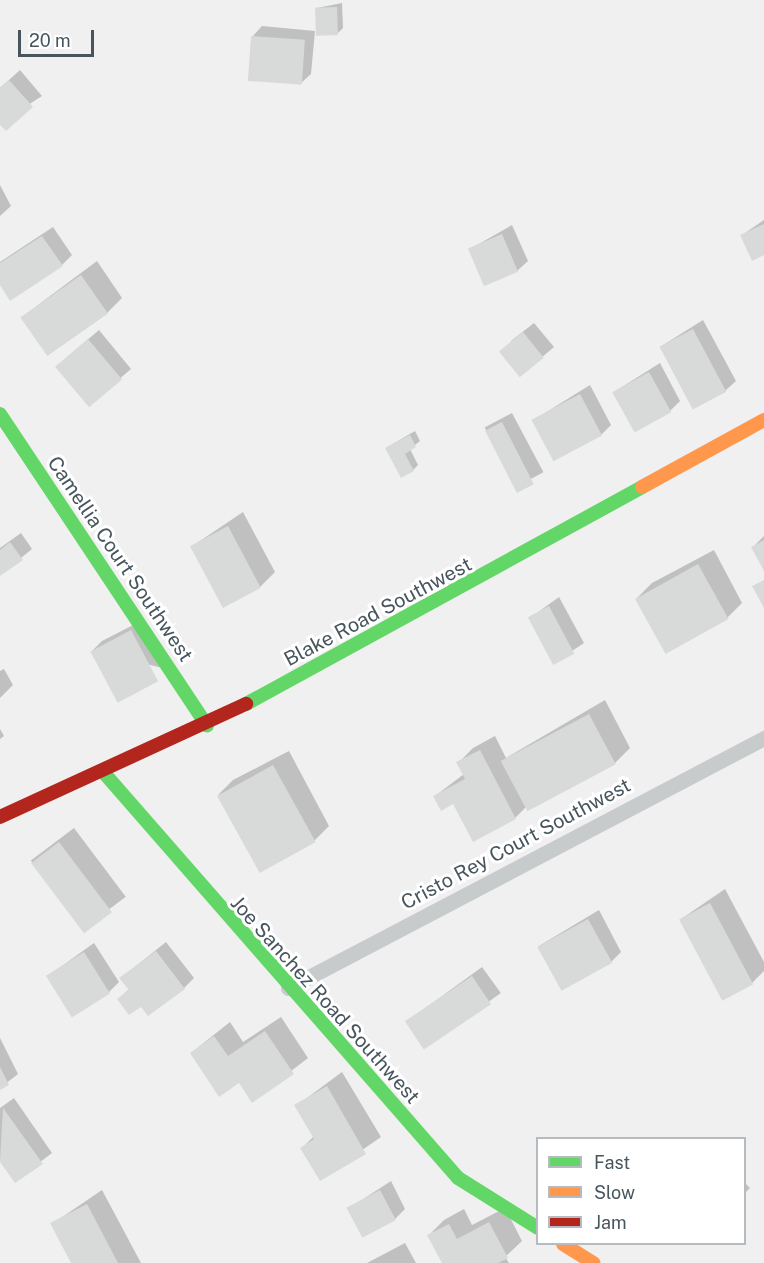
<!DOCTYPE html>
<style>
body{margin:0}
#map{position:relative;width:764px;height:1263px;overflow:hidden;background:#f1f0f0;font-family:"Public Sans",sans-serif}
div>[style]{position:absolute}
.shadow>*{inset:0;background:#0003;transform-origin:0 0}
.building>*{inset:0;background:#d8d9d9;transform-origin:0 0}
.lane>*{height:15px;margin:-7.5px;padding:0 7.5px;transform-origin:7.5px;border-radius:7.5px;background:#c7cbcc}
.fast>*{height:14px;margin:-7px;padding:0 7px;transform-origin:7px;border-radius:7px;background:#63d668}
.slow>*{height:14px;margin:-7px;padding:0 7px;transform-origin:7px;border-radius:7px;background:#ff974d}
.jam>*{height:14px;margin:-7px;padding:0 7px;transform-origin:7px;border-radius:7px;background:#b3261e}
span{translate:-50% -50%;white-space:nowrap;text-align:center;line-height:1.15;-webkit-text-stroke:6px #fff;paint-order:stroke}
.street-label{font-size:20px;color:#47555d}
.legend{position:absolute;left:536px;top:1137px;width:210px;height:108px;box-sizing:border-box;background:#fff;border:2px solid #b5bbbe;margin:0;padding:8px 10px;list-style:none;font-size:18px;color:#47555d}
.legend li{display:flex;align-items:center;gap:12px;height:30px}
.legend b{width:30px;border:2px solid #b5bbbe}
.scale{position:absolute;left:18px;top:30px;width:76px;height:27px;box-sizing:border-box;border:3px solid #47555d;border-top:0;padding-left:8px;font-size:18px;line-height:21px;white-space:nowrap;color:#47555d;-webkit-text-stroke:4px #fff;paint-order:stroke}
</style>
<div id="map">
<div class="shadow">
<div style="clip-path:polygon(342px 3px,343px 28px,338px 33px,317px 8px)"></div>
<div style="clip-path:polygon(262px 26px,315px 31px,311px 74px,300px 84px,252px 37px)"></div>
<div style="clip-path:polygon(20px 70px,42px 96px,0 123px,0 88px)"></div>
<div style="clip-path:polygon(0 185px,11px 206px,0 216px)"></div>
<div style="clip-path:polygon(764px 220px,764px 254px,742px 235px)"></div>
<div style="clip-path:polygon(512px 225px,528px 261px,517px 271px,470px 249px)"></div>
<div style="clip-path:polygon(53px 227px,72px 255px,62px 265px,0 282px,0 262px)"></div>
<div style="clip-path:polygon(97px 261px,122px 298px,107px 313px,22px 317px)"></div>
<div style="clip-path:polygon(703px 320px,736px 381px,725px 391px,660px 347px)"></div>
<div style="clip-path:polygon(534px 323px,554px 347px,521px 375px,511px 341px)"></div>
<div style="clip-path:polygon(99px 330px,131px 369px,89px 405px,67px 357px)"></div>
<div style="clip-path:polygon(660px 363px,680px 401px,670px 411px,614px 392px)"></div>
<div style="clip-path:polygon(590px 385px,611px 425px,601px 435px,532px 421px)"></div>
<div style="left:512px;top:413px;width:67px;height:31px;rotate:62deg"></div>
<div style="clip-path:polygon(415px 431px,420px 441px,410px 449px,418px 465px,413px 470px,386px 448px)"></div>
<div style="clip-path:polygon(243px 512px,275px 572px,260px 587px,191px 547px)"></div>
<div style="clip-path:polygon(21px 533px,32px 549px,0 575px,0 548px)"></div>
<div style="clip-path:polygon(764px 536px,764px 568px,753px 547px)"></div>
<div style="clip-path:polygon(714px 550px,742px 603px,727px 618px,637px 598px,652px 583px)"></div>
<div style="clip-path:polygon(559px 597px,584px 643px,554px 663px,530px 618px)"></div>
<div style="clip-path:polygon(141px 621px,167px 669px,92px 651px,102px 641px)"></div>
<div style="clip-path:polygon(4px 669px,13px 685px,0 698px,0 671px)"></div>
<div style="clip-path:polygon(605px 700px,630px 748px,615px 763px,527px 806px,515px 818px,435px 796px,464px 774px,458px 763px,473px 748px,495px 736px,506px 758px)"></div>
<div style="clip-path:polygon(0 729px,4px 736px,0 739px)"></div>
<div style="clip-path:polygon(289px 751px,329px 826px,314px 841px,218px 795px,233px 780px)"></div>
<div style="left:74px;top:828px;width:86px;height:54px;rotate:53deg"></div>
<div style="clip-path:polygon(725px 889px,764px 962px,764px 971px,752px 983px,681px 919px)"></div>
<div style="clip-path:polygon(599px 910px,621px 952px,611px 962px,539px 946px)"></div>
<div style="clip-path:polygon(166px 942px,194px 978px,184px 988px,141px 1005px,119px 999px,129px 989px,121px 978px)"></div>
<div style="clip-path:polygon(94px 943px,119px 982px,109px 992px,48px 976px)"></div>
<div style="left:482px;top:967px;width:32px;height:93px;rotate:54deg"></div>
<div style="clip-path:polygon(281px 1017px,308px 1058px,252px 1101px,239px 1081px,191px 1053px,230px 1022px,243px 1042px)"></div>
<div style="clip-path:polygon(0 1038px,18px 1074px,0 1088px)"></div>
<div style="clip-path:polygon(342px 1072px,381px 1137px,320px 1179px,302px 1148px,314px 1136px,296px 1106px)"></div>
<div style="clip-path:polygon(14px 1098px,52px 1153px,15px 1181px,0 1159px,0 1108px)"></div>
<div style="clip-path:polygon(391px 1181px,405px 1209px,395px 1219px,348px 1209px)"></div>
<div style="clip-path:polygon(744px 1182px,750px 1188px,744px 1194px)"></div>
<div style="clip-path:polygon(102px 1190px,141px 1263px,73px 1263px,52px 1224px)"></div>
<div style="clip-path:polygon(505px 1208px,522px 1241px,505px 1257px,509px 1263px,444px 1263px,429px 1235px,444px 1220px,464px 1209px,472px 1225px)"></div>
<div style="clip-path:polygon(405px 1243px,416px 1263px,367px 1263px)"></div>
</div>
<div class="building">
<div style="left:337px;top:7px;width:28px;height:22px;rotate:88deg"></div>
<div style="left:251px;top:36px;width:54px;height:45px;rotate:4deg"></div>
<div style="clip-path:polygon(9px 80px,33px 107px,6px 131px,0 125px,0 87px)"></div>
<div style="clip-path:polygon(764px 224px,764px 255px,752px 261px,740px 235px)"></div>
<div style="left:502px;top:234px;width:41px;height:37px;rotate:67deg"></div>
<div style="clip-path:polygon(42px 236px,63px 266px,10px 301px,0 285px,0 263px)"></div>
<div style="left:81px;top:275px;width:47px;height:74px;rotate:55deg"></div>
<div style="left:693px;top:329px;width:71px;height:38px;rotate:62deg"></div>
<div style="left:523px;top:332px;width:33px;height:31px;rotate:51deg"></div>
<div style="left:88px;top:339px;width:53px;height:43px;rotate:50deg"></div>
<div style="left:649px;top:372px;width:46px;height:42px;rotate:61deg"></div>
<div style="left:580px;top:394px;width:47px;height:55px;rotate:62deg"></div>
<div style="left:502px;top:422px;width:70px;height:19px;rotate:63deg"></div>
<div style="clip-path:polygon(410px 435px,416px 447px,405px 454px,414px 471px,401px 478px,385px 448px)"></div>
<div style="left:228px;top:526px;width:70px;height:43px;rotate:62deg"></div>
<div style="clip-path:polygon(764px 540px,764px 571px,751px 547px)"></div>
<div style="clip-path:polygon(10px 542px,23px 560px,0 576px,0 550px)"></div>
<div style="left:698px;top:564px;width:63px;height:72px;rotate:61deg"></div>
<div style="clip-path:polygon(764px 580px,764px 608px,752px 586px)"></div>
<div style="left:549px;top:606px;width:54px;height:24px;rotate:62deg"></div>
<div style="left:131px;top:630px;width:58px;height:46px;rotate:62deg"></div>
<div style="left:589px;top:714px;width:57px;height:100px;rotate:62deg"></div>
<div style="clip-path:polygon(480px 750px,516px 819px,473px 842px,453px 804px,441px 811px,433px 796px,465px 779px,456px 762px)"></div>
<div style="left:273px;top:765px;width:88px;height:64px;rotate:61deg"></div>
<div style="left:59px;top:842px;width:88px;height:35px;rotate:53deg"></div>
<div style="left:710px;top:903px;width:92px;height:35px;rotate:62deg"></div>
<div style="left:588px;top:919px;width:50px;height:58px;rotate:61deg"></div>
<div style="clip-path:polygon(156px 951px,185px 989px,148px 1016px,141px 1007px,129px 1015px,117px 999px,129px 990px,119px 978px)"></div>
<div style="left:84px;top:952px;width:49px;height:45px;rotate:58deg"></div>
<div style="left:472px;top:976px;width:34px;height:81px;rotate:56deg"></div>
<div style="clip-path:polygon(265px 1031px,294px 1074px,252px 1103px,239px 1083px,219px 1097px,190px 1053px,214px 1036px,228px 1056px)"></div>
<div style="clip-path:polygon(0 1067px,9px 1085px,0 1090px)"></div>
<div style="clip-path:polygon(327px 1086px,366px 1154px,320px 1181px,300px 1148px,314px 1139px,294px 1105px)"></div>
<div style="clip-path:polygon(3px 1108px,43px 1164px,15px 1183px,0 1162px)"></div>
<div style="left:380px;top:1190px;width:34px;height:38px;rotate:62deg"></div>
<div style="clip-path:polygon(87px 1204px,118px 1263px,71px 1263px,50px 1223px)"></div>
<div style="clip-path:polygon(489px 1222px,508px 1258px,498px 1263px,442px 1263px,427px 1235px,449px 1224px,457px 1239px)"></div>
</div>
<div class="lane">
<div style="left:288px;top:988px;width:538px;rotate:-27.71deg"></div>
</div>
<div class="fast">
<div style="left:0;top:414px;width:374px;rotate:56.4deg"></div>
<div style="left:246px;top:704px;width:452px;rotate:-28.7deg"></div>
<div style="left:105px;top:774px;width:536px;rotate:48.85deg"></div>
<div style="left:458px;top:1178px;width:94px;rotate:32deg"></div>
</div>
<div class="slow">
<div style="left:642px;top:487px;width:139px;rotate:-28.8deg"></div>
<div style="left:563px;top:1244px;width:36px;rotate:32deg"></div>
</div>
<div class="jam">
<div style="left:0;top:817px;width:271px;rotate:-24.7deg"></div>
</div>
<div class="street-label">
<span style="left:120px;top:559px;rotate:56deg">Camellia Court Southwest</span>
<span style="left:378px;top:612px;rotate:-28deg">Blake Road Southwest</span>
<span style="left:516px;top:844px;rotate:-28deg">Cristo Rey Court Southwest</span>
<span style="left:325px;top:1000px;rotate:48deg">Joe Sanchez Road Southwest</span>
</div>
<ul class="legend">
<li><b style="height:8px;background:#63d668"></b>Fast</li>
<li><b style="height:8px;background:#ff974d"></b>Slow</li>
<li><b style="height:8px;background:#b3261e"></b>Jam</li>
</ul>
<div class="scale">20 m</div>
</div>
